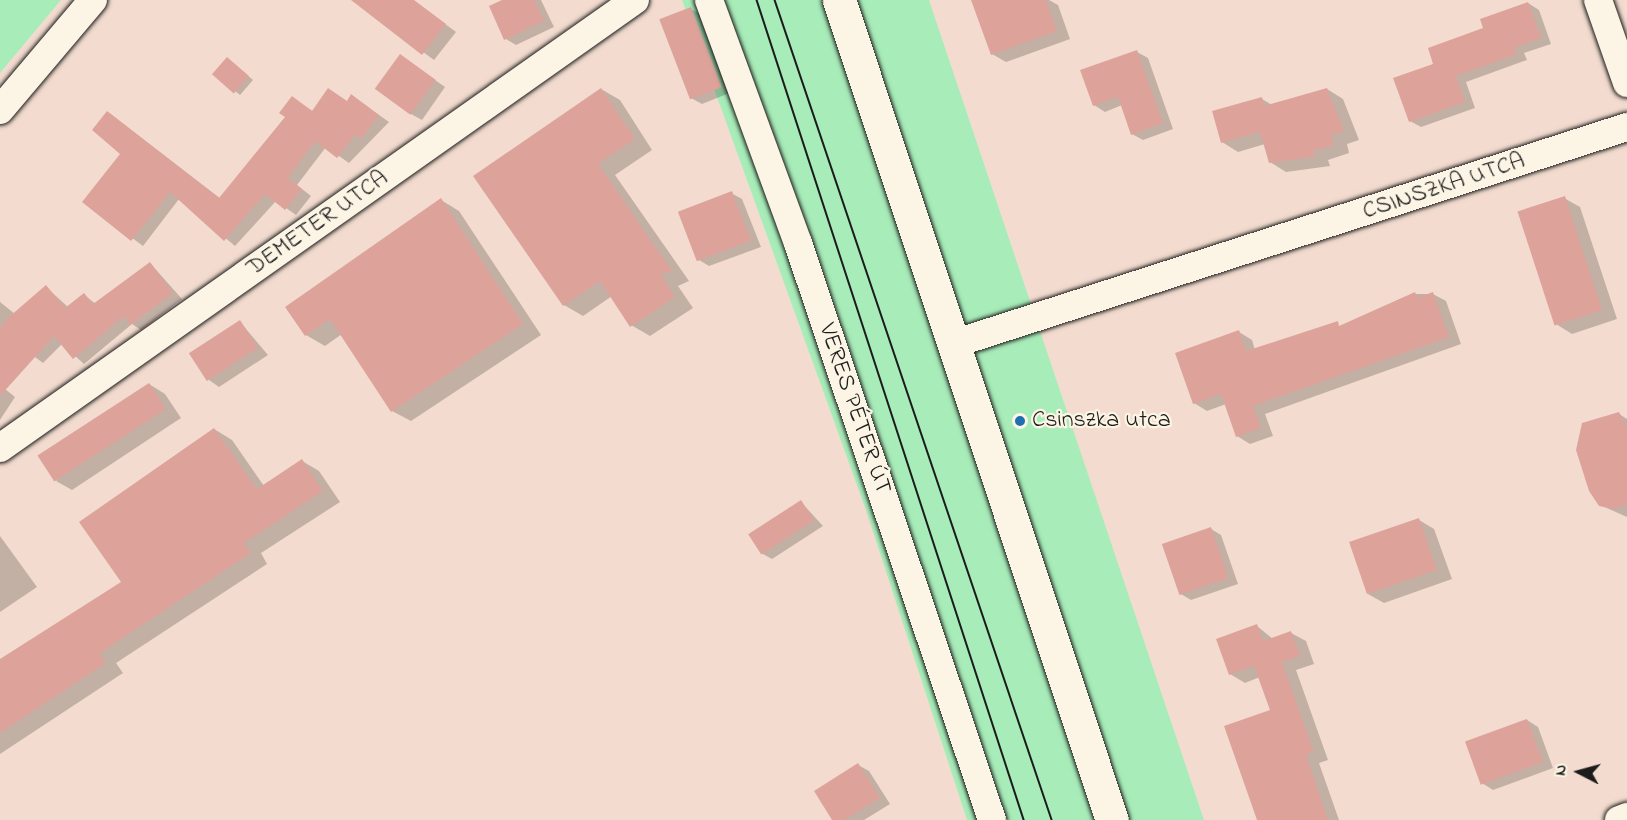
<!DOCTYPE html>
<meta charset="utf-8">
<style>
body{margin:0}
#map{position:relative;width:1627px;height:820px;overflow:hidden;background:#f3dccf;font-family:"Indie Flower",sans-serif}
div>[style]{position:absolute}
.green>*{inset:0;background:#a8edb9}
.shadow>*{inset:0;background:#0003}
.building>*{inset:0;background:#dda39b;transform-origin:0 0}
.roads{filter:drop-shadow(0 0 2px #1c1c1c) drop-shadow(0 0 2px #1c1c1c)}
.minor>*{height:28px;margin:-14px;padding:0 14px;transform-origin:14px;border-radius:14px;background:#fcf5e5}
.major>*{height:33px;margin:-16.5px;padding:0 16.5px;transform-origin:16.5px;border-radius:16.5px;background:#fcf5e5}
.tram>*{height:1.5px;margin:-0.75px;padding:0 0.75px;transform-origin:0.75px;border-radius:0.75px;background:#1c1c1c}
.dots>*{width:16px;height:16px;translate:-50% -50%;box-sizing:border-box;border:3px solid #fcf5e5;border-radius:50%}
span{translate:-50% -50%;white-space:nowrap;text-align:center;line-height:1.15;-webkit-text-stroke:4.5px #fcf5e5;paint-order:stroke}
.street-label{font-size:24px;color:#1c1c1c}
.poi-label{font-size:24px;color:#1c1c1c}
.left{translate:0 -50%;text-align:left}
.north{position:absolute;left:1549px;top:742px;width:60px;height:60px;-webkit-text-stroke:4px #fcf5e5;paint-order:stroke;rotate:276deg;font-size:16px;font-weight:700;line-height:24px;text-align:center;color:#1c1c1c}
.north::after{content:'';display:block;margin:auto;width:21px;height:27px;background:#1c1c1c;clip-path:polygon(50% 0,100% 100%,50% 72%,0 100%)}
</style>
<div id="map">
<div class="green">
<div style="clip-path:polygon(0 0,61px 0,0 73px)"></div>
<div style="clip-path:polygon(682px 0,929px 0,1204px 820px,967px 820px,866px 510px)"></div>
</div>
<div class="shadow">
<div style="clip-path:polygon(369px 0,413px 0,456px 32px,434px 60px,363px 8px)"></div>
<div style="clip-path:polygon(505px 0,541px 0,554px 27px,516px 45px,506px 39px)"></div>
<div style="clip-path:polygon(972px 0,1049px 0,1058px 5px,1070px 39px,1006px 62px,992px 54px)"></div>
<div style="clip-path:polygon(1528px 3px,1539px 10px,1551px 44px,1524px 53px,1527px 60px,1466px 82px,1475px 108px,1421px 127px,1410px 121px,1435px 65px)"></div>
<div style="clip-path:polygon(691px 9px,702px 15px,732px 92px,702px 104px,691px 98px)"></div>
<div style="clip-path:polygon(1137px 52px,1148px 58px,1173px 129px,1143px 140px,1132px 134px,1122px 105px,1105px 112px,1094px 105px)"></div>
<div style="clip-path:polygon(232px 62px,253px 80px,240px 95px,215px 75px)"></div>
<div style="clip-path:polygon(411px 63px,445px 87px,422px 120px,411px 114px)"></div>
<div style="clip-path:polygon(601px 89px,620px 100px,652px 150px,615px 175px,689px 281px,678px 286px,693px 308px,650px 336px,631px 325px,612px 296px,583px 316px,564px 305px,475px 176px)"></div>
<div style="clip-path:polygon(1327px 89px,1343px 99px,1359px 140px,1347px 144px,1349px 153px,1328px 160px,1330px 166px,1286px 172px,1270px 162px,1265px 144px,1238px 152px,1222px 142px,1262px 99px,1272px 105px)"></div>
<div style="clip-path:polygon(293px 98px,314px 112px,362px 103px,389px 122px,349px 163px,326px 147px,297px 185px,311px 196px,296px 215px,276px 201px,235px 246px,179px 199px,143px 246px,84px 202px,122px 153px,108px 112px,221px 199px,287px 117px)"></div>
<div style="clip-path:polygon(731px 193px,742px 199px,761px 247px,709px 266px,699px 260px)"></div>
<div style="clip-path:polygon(1564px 198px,1580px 207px,1617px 319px,1572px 334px,1556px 324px)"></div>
<div style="clip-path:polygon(441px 200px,459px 211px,541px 335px,411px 421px,392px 411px,342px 334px,325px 346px,306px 335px)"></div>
<div style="clip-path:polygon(150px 263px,182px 299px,141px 330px,132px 324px,84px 364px,62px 344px,43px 363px,0 331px,0 302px,15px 314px,46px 287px,68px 307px,84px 295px,96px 304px)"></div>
<div style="clip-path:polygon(1415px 294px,1433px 294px,1446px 301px,1461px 344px,1265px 414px,1273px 436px,1250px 444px,1237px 436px,1226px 404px,1207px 411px,1194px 403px,1239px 332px,1252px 340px,1255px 350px,1342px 326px)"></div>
<div style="clip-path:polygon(240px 322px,268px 355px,219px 387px,209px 380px)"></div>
<div style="clip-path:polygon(149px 384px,165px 394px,181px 418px,72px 490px,56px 481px)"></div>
<div style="clip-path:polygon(0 385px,15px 397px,0 420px)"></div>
<div style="clip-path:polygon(1619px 414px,1627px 419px,1627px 517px,1600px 505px)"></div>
<div style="clip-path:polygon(214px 429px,232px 440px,264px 486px,302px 461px,319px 471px,340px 502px,261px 553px,267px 564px,116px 663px,123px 673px,0 754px,0 662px,123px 583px)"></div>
<div style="clip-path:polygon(801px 502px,823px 526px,772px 559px,761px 553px)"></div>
<div style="clip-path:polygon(1419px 520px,1434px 529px,1452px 579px,1384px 603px,1368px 594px)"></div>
<div style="clip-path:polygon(1211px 529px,1221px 535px,1238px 584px,1191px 600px,1181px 594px)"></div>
<div style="clip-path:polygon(0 536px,37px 587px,0 612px)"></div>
<div style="clip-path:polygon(1257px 626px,1273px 639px,1291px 633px,1306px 641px,1314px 664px,1296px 670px,1328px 760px,1319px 763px,1339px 820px,1259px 820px,1272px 711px,1260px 677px,1245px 683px,1230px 674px)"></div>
<div style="clip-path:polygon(1527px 720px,1538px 727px,1553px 768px,1493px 790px,1482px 783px)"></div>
<div style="clip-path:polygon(858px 765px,869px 771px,890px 804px,864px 820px,834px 820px)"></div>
</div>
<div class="building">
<div style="clip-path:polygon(351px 0,414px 0,446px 24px,422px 55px)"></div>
<div style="clip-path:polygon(502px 0,534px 0,544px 21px,504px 40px,489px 6px)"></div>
<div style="clip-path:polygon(971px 0,1046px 0,1057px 31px,991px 55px)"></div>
<div style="clip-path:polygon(1528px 2px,1541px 38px,1514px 48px,1517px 54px,1456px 76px,1465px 102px,1409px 122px,1393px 78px,1433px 64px,1428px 48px,1483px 28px,1480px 19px)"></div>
<div style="left:691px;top:7px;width:86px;height:34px;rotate:69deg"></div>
<div style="clip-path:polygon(1137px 50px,1163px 123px,1131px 135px,1118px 97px,1093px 106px,1080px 70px)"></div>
<div style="left:400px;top:54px;width:44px;height:43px;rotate:36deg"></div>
<div style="left:227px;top:57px;width:29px;height:23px;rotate:41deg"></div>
<div style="clip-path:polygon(328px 88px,347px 101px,351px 94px,379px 115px,361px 139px,355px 135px,337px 158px,315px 141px,288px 178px,302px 189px,285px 210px,265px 194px,224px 241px,170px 192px,131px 241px,82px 202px,120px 154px,92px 130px,107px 111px,219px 198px,285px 117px,279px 113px,292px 96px,312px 111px)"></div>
<div style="clip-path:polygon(601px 88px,635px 139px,598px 164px,672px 271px,661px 275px,675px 297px,630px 327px,600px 281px,563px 306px,473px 176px)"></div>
<div style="clip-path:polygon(1327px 88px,1344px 131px,1331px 135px,1334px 145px,1313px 151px,1315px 157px,1269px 163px,1260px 132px,1221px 143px,1212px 111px,1262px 97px,1264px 106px)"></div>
<div style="left:732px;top:191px;width:53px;height:58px;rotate:69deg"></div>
<div style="left:1565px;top:196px;width:120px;height:50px;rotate:72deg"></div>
<div style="clip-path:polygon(441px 198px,523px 324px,391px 412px,330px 319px,305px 336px,285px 307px)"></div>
<div style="clip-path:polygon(150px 262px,173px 293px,130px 325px,124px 316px,73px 359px,54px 336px,0 396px,0 328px,9px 317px,46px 285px,65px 308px,84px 293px,93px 304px)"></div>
<div style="clip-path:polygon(1415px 292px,1417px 298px,1433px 292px,1449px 337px,1253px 406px,1261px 428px,1236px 437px,1221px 394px,1193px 404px,1175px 353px,1239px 330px,1246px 351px,1338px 321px,1339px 326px)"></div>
<div style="left:240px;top:320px;width:33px;height:61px;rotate:57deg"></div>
<div style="left:149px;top:383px;width:31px;height:133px;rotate:57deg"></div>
<div style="clip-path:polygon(1619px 412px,1627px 427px,1627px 504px,1614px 509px,1599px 506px,1589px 491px,1576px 450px,1582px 423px)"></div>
<div style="clip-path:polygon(214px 428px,257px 489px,302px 459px,323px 491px,244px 543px,251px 553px,100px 653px,106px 663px,0 733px,0 659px,121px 582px,79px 522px)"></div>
<div style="left:801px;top:500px;width:24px;height:63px;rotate:57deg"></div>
<div style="left:1419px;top:518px;width:55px;height:74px;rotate:71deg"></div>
<div style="left:1211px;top:527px;width:54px;height:52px;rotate:71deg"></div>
<div style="clip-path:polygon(1257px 624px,1263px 641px,1291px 631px,1300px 656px,1282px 662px,1314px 752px,1306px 755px,1328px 820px,1257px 820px,1224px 726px,1270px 710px,1254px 666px,1229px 675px,1216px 639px)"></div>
<div style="left:1527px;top:719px;width:46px;height:66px;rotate:70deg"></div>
<div style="clip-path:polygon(858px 763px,880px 798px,844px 820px,832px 820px,814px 791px)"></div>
</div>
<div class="roads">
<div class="minor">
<div style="left:709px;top:0;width:259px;rotate:69.9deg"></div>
<div style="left:798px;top:243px;width:609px;rotate:71.42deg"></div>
<div style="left:1598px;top:0;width:88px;rotate:70.7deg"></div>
<div style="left:0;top:110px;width:144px;rotate:-49.8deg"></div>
<div style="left:953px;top:344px;width:708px;rotate:-17.85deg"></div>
<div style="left:0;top:448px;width:777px;rotate:-35.2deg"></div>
<div style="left:1619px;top:820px;width:9px;rotate:-21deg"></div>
</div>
<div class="major">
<div style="left:839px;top:0;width:864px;rotate:71.59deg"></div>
</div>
</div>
<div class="tram">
<div style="left:757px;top:0;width:862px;rotate:71.96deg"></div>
<div style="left:775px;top:0;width:866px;rotate:71.33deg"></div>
</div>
<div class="dots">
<div style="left:1020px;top:421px;background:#1f6fb2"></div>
</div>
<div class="street-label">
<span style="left:1444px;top:187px;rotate:-18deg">CSINSZKA UTCA</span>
<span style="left:318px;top:224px;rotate:-35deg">DEMETER UTCA</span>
<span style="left:854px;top:409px;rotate:71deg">VERES PÉTER ÚT</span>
</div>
<div class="poi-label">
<span class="left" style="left:1032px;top:421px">Csinszka utca</span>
</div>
<div class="north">N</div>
</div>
